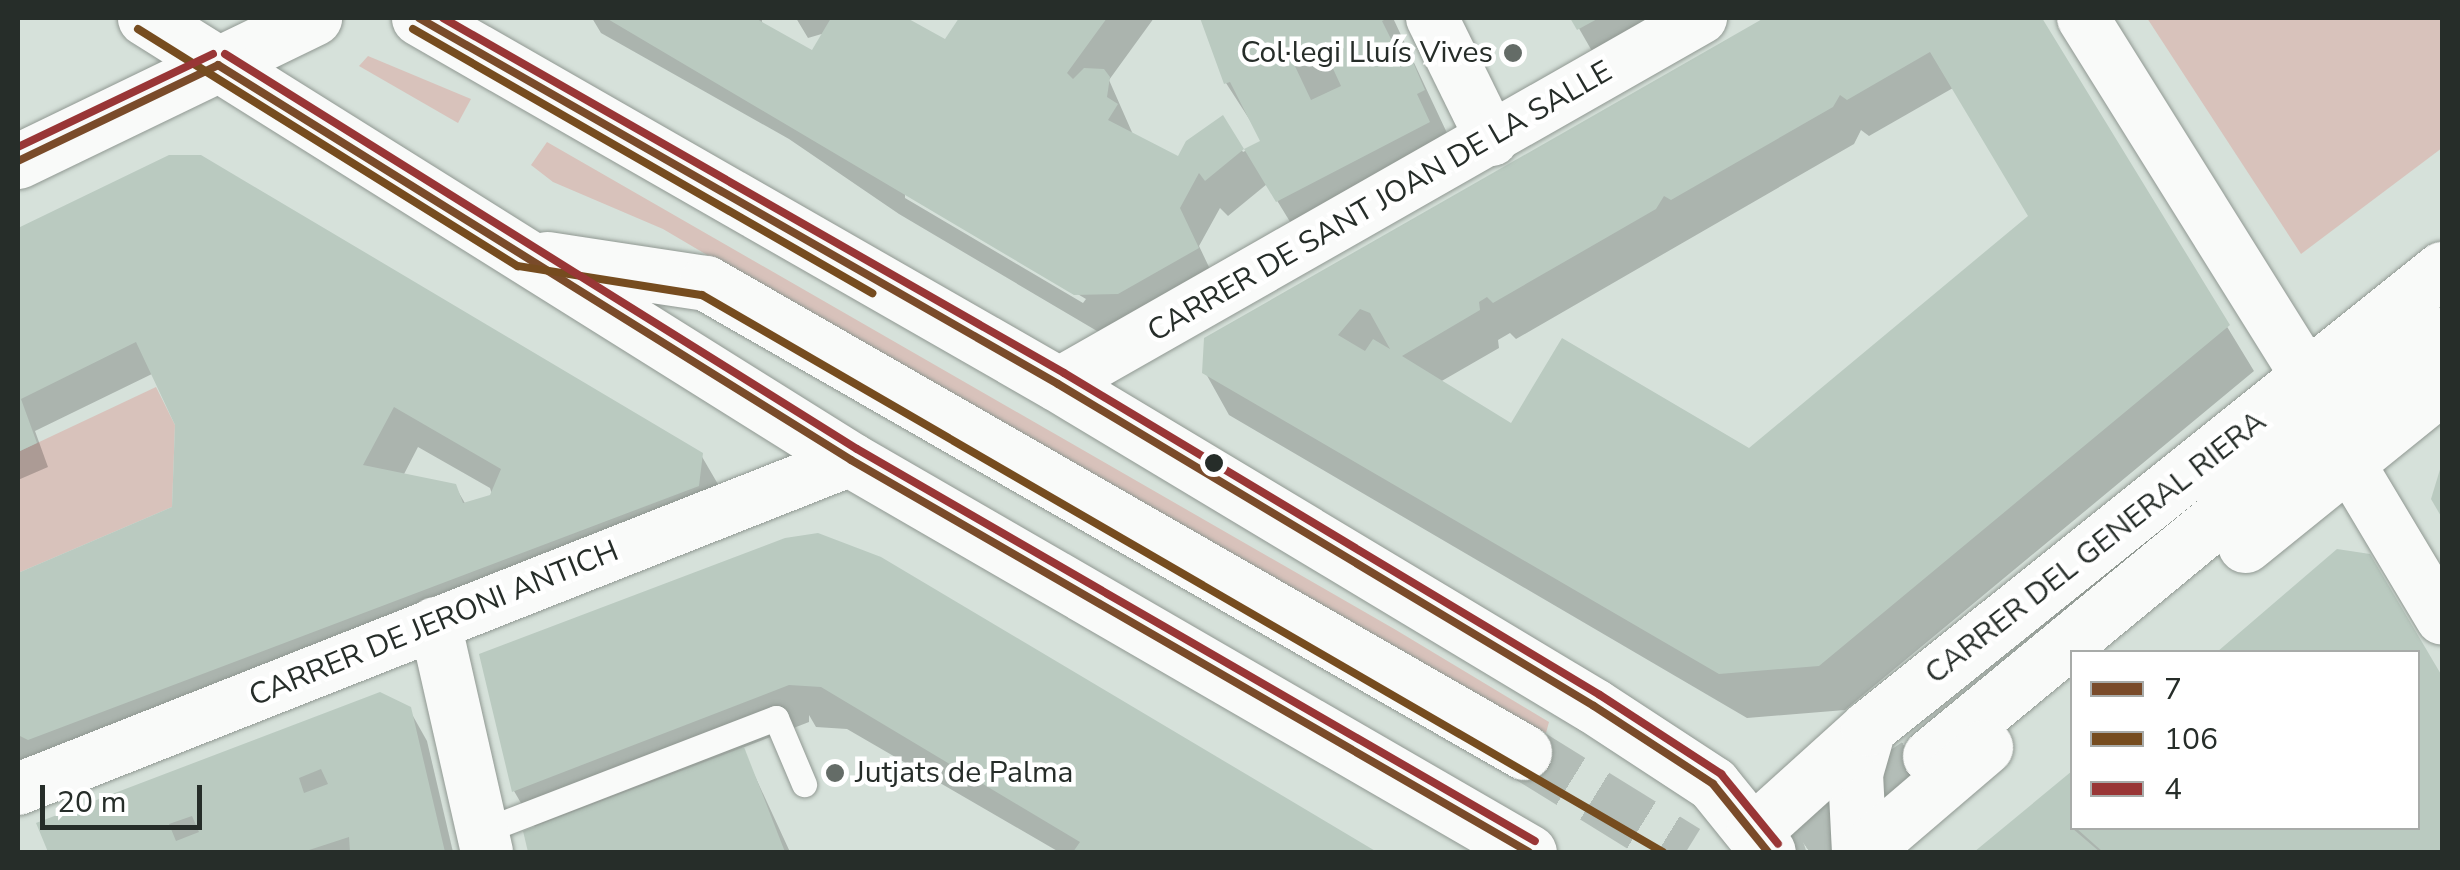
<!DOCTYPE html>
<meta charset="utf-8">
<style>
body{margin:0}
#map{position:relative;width:2460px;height:870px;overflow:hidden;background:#d6e1da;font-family:"Nunito Sans",sans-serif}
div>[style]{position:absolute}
.green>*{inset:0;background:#d8c2bb}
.shadow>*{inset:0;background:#0003}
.building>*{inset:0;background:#bacac0}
.secondary-tunnel>*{height:55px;margin-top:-27.5px;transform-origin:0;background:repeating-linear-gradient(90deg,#b3bdb7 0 55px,transparent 0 83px)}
.roads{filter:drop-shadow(0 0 2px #909892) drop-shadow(0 0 2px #909892)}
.service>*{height:25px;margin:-12.5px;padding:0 12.5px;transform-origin:12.5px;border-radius:12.5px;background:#f9faf9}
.minor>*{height:52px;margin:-26px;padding:0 26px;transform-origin:26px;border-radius:26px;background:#f9faf9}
.tertiary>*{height:55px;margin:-27.5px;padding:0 27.5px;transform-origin:27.5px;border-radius:27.5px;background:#f9faf9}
.secondary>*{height:55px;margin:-27.5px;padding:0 27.5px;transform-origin:27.5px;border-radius:27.5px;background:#f9faf9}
.bus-1>*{height:8px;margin:-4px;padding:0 4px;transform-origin:4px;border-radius:4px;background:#7a4b2a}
.bus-2>*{height:8px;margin:-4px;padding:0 4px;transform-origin:4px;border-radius:4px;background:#764c1f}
.bus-3>*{height:8px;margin:-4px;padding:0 4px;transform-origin:4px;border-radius:4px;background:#993636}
.dots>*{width:28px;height:28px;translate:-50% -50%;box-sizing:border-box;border:5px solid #fff;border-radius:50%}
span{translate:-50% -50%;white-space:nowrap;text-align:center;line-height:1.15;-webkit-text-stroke:9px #fff;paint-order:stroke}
.poi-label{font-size:30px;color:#262d29}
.right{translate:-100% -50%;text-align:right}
.left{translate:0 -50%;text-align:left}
.street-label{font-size:30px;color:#262d29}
.frame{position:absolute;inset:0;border:20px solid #262d29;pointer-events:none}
.legend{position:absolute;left:2070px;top:650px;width:350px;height:180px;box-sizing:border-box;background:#fff;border:2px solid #a8aba9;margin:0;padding:12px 18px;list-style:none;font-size:30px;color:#262d29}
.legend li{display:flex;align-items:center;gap:20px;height:50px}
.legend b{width:50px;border:2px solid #a8aba9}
.scale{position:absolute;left:40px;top:785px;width:162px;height:45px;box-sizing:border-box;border:5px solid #262d29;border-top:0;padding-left:12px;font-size:30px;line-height:35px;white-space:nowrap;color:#262d29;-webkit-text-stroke:8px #fff;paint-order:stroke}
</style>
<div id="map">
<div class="green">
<div style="clip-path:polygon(2147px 18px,2442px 18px,2442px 148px,2301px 254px)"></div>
<div style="clip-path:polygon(368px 56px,471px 99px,458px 123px,359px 66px)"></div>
<div style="clip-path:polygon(547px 142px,1396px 630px,1549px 722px,1546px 733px,1057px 461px,663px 229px,553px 182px,531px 165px)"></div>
<div style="clip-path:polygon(156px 387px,175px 425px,172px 507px,18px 573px,18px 452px)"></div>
</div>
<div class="shadow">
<div style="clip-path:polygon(evenodd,592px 18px,762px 18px,762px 25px,813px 54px,825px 33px,808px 38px,796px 18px,1154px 18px,1109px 80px,1135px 139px,1179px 160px,1222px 118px,1243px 152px,1264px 142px,1226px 83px,1203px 18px,1393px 18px,1447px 133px,1439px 137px,1452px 165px,1303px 243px,1267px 184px,1228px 216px,1220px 208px,1199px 246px,1218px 286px,1140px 331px,1097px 331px,899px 214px,789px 139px,601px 33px,592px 18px,964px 19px,950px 46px,906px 20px,964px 19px,592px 18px,905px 192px,1086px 299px,1083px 303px,905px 198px,905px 192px)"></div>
<div style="clip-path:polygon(1573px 18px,1683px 18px,1600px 65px)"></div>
<div style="clip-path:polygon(evenodd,1768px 18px,2039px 18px,2254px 371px,1845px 710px,1747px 718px,1229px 415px,1205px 372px,1207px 340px,1768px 18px,1953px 88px,2031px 217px,1749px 451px,1509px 425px,1440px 382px,1499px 348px,1498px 340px,1510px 333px,1516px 339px,1854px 144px,1861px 130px,1869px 136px,1953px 88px)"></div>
<div style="clip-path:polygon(evenodd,170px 157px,701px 455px,726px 498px,47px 770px,18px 758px,18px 575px,175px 509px,178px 425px,154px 373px,35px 431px,48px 467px,18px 480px,18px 231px,170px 157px,418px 447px,490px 488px,493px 497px,466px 505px,455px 486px,403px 476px,418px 447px)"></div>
<div style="clip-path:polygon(2338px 552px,2368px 556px,2442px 681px,2442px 852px,1978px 852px,2072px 774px,2072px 828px,2418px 828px,2418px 652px,2221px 652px)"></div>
<div style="clip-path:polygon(880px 559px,1372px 852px,1059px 852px,847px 729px,816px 727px,809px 715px,809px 722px,742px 748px,790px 852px,530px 852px,526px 833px,536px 829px,514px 791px)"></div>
<div style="clip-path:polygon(409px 709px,427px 741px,453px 852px,51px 852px,39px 824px)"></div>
</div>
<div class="building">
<div style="clip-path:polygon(606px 18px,755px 18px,812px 50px,831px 18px,907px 18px,945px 39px,959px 18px,1107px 18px,1067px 73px,1073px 79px,1084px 68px,1104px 69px,1110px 77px,1107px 97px,1118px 104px,1108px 120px,1178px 156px,1186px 141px,1223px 115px,1244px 149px,1205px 181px,1199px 173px,1180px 208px,1199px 248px,1118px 294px,1074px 295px)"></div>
<div style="clip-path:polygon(evenodd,1200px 18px,1388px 18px,1382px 21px,1400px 57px,1409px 53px,1425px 90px,1417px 94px,1430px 122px,1276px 202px,1244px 149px,1260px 141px,1230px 82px,1224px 84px,1200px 18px,1323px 47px,1341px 86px,1311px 100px,1293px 62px,1323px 47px)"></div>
<div style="clip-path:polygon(1570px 18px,1599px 18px,1577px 30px)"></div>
<div style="clip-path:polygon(evenodd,1764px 18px,2042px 18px,2230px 325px,1819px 666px,1719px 674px,1202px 373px,1204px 338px,1764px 18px,1930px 52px,2028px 216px,1749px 448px,1562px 338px,1511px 423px,1402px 356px,1480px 310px,1479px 302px,1487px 297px,1493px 303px,1656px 209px,1664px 196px,1671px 200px,1833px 107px,1840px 95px,1847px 100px,1930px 52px,1764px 18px,1360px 309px,1370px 313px,1390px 349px,1373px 339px,1365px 351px,1338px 335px,1360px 309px)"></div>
<div style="clip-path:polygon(evenodd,169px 155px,201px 155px,703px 453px,699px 486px,28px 740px,18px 735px,18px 573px,172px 507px,175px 425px,136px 342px,21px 399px,37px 443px,18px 452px,18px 228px,169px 155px,394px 407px,501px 469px,490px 495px,463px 503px,456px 484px,363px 465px,394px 407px)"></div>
<div style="clip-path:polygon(2442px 463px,2442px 518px,2431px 499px)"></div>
<div style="clip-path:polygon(818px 533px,881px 557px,1377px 852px,1073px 852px,1080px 842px,821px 687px,789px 685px,512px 792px,479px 654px,785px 538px)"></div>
<div style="clip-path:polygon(2337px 549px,2370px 554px,2442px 676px,2442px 852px,2103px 852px,2076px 828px,2418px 828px,2418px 652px,2217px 652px)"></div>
<div style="clip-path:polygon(evenodd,380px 692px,411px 707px,445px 852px,350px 852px,349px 837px,303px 852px,48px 852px,36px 823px,380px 692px,321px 769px,328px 784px,304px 793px,299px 778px,321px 769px,380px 692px,192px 816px,199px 832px,176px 841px,169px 824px,192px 816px)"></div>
<div style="clip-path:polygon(744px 747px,785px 852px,528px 852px,523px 831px)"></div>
<div style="clip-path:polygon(2072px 771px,2072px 828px,2100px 852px,1974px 852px)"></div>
</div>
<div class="secondary-tunnel">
<div style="left:1524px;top:752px;width:190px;rotate:31.7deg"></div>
<div style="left:1772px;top:852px;width:33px;rotate:-18deg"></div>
<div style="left:1803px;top:842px;width:153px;rotate:-34.1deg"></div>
</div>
<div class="roads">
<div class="service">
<div style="left:483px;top:831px;width:314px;rotate:-21.1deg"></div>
<div style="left:776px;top:718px;width:72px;rotate:67deg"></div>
</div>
<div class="minor">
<div style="left:1432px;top:18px;width:136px;rotate:63.8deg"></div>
<div style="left:2083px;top:18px;width:427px;rotate:58deg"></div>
<div style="left:1058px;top:384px;width:740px;rotate:-29.65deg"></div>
<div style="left:2350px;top:465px;width:179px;rotate:59.1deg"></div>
<div style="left:435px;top:623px;width:235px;rotate:77.2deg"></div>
<div style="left:18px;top:789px;width:896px;rotate:-21.55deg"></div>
</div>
<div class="tertiary">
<div style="left:18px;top:161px;width:329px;rotate:-25.8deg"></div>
<div style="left:1859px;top:852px;width:79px;rotate:-92.9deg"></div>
<div style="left:1855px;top:773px;width:47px;rotate:-73.9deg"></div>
</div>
<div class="secondary">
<div style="left:145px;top:18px;width:833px;rotate:32.05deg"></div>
<div style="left:851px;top:460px;width:783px;rotate:30.04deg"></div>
<div style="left:419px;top:18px;width:736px;rotate:29.8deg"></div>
<div style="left:1058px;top:384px;width:625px;rotate:31deg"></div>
<div style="left:1594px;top:706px;width:142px;rotate:33.2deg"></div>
<div style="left:1713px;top:784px;width:87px;rotate:51deg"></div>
<div style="left:547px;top:259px;width:161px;rotate:8.6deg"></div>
<div style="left:706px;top:283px;width:943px;rotate:29.83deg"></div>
<div style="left:2245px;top:545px;width:253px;rotate:-38.9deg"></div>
<div style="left:1930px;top:756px;width:663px;rotate:-39.5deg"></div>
<div style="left:1754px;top:831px;width:154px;rotate:-42.1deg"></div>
<div style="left:1868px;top:728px;width:735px;rotate:-38.65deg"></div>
<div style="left:1862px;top:852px;width:162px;rotate:-40.5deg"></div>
</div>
</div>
<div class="bus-1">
<div style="left:419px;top:18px;width:736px;rotate:29.8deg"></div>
<div style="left:1058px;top:384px;width:625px;rotate:31deg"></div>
<div style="left:1594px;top:706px;width:142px;rotate:33.2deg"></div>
<div style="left:1713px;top:784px;width:87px;rotate:51deg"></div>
<div style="left:218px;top:65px;width:746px;rotate:31.96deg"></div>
<div style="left:851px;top:460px;width:783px;rotate:30.04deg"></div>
<div style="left:18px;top:161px;width:222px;rotate:-25.6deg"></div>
</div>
<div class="bus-2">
<div style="left:138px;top:29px;width:448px;rotate:32deg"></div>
<div style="left:518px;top:266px;width:186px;rotate:9deg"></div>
<div style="left:702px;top:295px;width:1111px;rotate:30.1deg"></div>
<div style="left:413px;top:29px;width:530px;rotate:29.91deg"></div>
</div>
<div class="bus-3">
<div style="left:443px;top:18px;width:715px;rotate:29.75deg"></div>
<div style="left:1064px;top:373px;width:625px;rotate:31deg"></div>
<div style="left:1600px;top:695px;width:145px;rotate:33.1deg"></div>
<div style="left:1721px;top:774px;width:90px;rotate:50.8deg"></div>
<div style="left:225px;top:54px;width:745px;rotate:32.01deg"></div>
<div style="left:857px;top:449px;width:783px;rotate:30.04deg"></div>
<div style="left:18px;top:147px;width:216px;rotate:-25.5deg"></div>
</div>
<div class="dots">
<div style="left:1513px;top:53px;background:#646c67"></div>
<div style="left:1214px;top:463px;background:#262d29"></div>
<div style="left:835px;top:773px;background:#646c67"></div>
</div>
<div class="poi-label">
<span class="right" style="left:1493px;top:53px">Col·legi Lluís Vives</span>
<span class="left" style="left:855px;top:773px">Jutjats de Palma</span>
</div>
<div class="street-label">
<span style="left:1380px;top:202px;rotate:-30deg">CARRER DE SANT JOAN DE LA SALLE</span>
<span style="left:2096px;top:548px;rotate:-38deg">CARRER DEL GENERAL RIERA</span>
<span style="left:434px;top:624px;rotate:-22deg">CARRER DE JERONI ANTICH</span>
</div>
<div class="frame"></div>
<ul class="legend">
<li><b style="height:12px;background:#7a4b2a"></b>7</li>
<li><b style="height:12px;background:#764c1f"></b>106</li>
<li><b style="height:12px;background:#993636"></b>4</li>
</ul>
<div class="scale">20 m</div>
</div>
